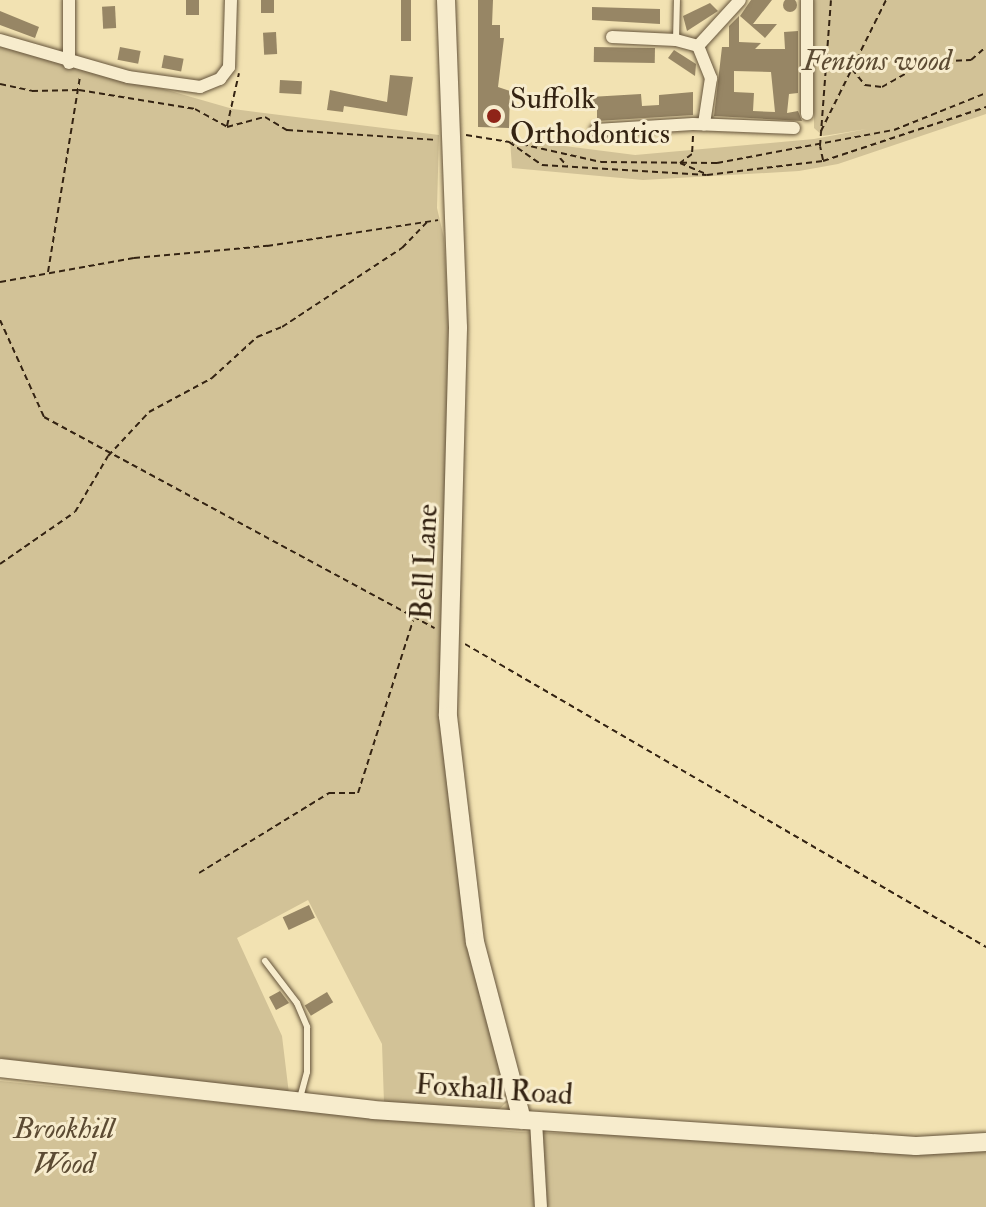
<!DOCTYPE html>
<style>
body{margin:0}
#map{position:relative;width:986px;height:1207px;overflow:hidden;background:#f2e2b2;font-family:"IM FELL Double Pica",serif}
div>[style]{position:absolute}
.green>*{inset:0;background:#d2c297}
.building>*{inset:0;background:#978665;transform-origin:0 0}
.round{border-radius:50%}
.path>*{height:2px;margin-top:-1px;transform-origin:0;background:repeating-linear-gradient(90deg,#342312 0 6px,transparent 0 10px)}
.roads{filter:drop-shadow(0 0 2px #64533a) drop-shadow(0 0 2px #64533a)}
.lane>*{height:6px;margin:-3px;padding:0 3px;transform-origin:3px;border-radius:3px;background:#f7eccd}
.street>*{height:12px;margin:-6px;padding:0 6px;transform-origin:6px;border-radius:6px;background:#f7eccd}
.secondary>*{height:18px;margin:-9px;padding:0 9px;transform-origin:9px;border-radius:9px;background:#f7eccd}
.dots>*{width:22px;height:22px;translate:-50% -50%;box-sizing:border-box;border:4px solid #f7eccd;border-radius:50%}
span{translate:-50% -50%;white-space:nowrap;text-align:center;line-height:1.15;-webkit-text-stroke:6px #f7eccd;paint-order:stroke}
.park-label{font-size:30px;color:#5c4b33;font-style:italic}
.poi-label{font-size:30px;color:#342312}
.left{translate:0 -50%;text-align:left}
.street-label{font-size:30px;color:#342312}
</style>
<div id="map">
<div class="green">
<div style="clip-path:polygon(814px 0,986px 0,986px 114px,838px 164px,799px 171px,643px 180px,512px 168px,510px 139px,635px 155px,814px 139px,867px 129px,823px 136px,814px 128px)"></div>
<div style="clip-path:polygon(0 42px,233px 109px,439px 135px,437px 208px,444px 238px,449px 323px,447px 569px,438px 697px,468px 948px,507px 1090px,507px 1102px,495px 1113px,384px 1103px,382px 1044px,308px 900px,237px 938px,282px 1036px,289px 1094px,0 1058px)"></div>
<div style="clip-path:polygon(0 1081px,521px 1132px,906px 1143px,986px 1138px,986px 1207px,0 1207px)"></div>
</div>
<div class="building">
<div class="round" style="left:783px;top:-2px;width:14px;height:14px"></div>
<div style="left:186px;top:0;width:13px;height:15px"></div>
<div style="left:261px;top:0;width:13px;height:13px"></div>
<div style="left:401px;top:0;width:10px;height:41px"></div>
<div style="clip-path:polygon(478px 0,493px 0,492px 25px,500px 25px,500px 38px,504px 38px,498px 87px,510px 91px,509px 128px,478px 127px)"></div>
<div style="clip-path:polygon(751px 0,772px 0,753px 24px,777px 24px,765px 38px,740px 16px)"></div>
<div style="clip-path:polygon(710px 3px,718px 11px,687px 31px,683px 16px)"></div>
<div style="left:115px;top:6px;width:22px;height:13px;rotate:87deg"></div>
<div style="clip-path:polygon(592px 7px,660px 9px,660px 24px,592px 20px)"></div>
<div style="clip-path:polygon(0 11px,39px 27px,35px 38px,0 25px)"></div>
<div style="clip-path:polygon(evenodd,739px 16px,739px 42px,761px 43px,755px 49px,785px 49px,784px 32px,798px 31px,798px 93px,789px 94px,787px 113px,798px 111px,802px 121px,714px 116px,722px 47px,729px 47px,729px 26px,739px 16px,734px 71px,771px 72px,775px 112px,753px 111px,754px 93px,734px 92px,734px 71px)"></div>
<div style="left:276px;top:32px;width:22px;height:13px;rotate:87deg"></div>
<div style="left:120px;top:47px;width:21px;height:13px;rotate:11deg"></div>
<div style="left:594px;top:47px;width:61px;height:15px;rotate:1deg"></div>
<div style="clip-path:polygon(674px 50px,696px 64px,695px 76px,668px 58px)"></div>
<div style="left:164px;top:55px;width:20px;height:13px;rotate:11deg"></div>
<div style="clip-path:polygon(390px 75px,413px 77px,407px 116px,344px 106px,343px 112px,327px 110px,330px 90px,387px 102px)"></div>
<div style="left:280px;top:80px;width:22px;height:13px;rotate:3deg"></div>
<div style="clip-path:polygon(693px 92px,693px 115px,597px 121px,597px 107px,591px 107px,590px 97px,641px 94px,642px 106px,659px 105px,659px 95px)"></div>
<div style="left:309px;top:905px;width:14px;height:29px;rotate:65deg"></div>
<div style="clip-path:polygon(280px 991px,289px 1003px,276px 1010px,269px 997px)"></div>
<div style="left:327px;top:992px;width:12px;height:26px;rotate:59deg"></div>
</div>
<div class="path">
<div style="left:852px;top:69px;width:21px;rotate:51deg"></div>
<div style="left:865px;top:85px;width:17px;rotate:7deg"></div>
<div style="left:882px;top:87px;width:51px;rotate:-29.6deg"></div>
<div style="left:926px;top:62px;width:45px;rotate:-2.5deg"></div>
<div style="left:971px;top:60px;width:20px;rotate:-41deg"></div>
<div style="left:0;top:84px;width:33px;rotate:12deg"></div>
<div style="left:32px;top:91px;width:47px;rotate:-1.2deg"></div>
<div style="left:79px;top:90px;width:118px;rotate:9.3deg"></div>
<div style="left:195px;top:109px;width:37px;rotate:29deg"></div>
<div style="left:227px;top:127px;width:39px;rotate:-15deg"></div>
<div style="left:265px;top:117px;width:26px;rotate:31deg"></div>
<div style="left:287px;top:130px;width:149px;rotate:3.8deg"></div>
<div style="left:227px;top:126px;width:54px;rotate:-77.2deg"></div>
<div style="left:821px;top:131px;width:146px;rotate:-63.6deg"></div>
<div style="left:466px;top:135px;width:44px;rotate:9.2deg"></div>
<div style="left:509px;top:142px;width:40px;rotate:34.9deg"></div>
<div style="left:542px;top:165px;width:165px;rotate:3.5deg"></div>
<div style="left:707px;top:175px;width:117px;rotate:-6.9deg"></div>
<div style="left:823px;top:161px;width:172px;rotate:-18.3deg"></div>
<div style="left:693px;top:136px;width:18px;rotate:93deg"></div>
<div style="left:692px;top:154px;width:15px;rotate:143deg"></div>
<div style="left:680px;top:163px;width:28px;rotate:23deg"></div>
<div style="left:512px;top:142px;width:91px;rotate:12.7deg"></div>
<div style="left:601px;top:162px;width:116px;rotate:0.5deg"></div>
<div style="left:717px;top:163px;width:180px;rotate:-10.6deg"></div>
<div style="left:894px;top:130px;width:99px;rotate:-21.9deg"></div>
<div style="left:560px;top:158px;width:11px;rotate:49deg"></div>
<div style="left:823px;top:160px;width:14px;rotate:-102deg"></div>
<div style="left:820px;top:146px;width:146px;rotate:-85.7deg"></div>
<div style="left:48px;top:272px;width:198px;rotate:-80.7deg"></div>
<div style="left:0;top:282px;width:136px;rotate:-10.2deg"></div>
<div style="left:134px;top:258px;width:134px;rotate:-5.2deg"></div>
<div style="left:267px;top:246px;width:173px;rotate:-8.6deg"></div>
<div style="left:0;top:320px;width:107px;rotate:65.6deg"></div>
<div style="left:44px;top:417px;width:444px;rotate:28.4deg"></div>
<div style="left:0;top:564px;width:91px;rotate:-34.7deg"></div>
<div style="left:75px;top:512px;width:65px;rotate:-59.5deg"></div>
<div style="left:108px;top:456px;width:60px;rotate:-47deg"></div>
<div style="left:149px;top:412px;width:72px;rotate:-28.4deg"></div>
<div style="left:212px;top:378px;width:61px;rotate:-42.3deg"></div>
<div style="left:257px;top:337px;width:27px;rotate:-22deg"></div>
<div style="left:282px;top:327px;width:144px;rotate:-33.4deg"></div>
<div style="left:402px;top:248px;width:37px;rotate:-46deg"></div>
<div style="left:465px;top:644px;width:603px;rotate:30.18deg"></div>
<div style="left:199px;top:873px;width:153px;rotate:-31.6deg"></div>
<div style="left:329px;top:793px;width:29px"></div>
<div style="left:358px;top:793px;width:181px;rotate:-72.3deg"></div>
</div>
<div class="roads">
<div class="lane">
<div style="left:676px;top:40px;width:40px;rotate:-88.6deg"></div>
<div style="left:265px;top:961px;width:53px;rotate:52.7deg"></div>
<div style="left:297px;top:1003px;width:26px;rotate:67deg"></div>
<div style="left:307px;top:1027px;width:45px;rotate:90deg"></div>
<div style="left:307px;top:1072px;width:27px;rotate:105deg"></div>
</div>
<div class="street">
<div style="left:69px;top:0;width:63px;rotate:90deg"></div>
<div style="left:807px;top:0;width:114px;rotate:90deg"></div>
<div style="left:612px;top:37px;width:64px;rotate:2.7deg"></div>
<div style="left:676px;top:40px;width:23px;rotate:15deg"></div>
<div style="left:698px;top:46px;width:62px;rotate:-47.6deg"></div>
<div style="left:0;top:40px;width:133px;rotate:16.1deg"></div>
<div style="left:128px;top:77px;width:73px;rotate:7.9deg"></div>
<div style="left:200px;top:87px;width:22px;rotate:-22deg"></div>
<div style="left:220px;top:79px;width:15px;rotate:-53deg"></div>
<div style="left:229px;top:67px;width:67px;rotate:-88.3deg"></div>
<div style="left:698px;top:46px;width:35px;rotate:68deg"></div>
<div style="left:711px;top:78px;width:47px;rotate:98.7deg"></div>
<div style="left:596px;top:130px;width:97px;rotate:-3.5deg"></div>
<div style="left:693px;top:124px;width:101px;rotate:2.3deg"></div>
<div style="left:536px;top:1121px;width:86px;rotate:86.7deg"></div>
</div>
<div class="secondary">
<div style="left:446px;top:0;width:328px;rotate:87.9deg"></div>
<div style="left:458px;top:328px;width:388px;rotate:91.5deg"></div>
<div style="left:448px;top:716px;width:228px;rotate:83.2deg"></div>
<div style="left:475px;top:942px;width:184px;rotate:75.2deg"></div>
<div style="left:0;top:1068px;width:375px;rotate:6.4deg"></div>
<div style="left:373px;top:1110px;width:544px;rotate:3.79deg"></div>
<div style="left:916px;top:1146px;width:70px;rotate:-3.3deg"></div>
</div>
</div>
<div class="dots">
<div style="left:494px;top:116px;background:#8f2418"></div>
</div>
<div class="park-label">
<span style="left:877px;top:61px">Fentons wood</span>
<span style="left:64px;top:1146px">Brookhill<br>Wood</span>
</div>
<div class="poi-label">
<span class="left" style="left:510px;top:116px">Suffolk<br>Orthodontics</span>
</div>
<div class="street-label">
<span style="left:425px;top:562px;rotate:-87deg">Bell Lane</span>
<span style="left:494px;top:1090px;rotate:4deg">Foxhall Road</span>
</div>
</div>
